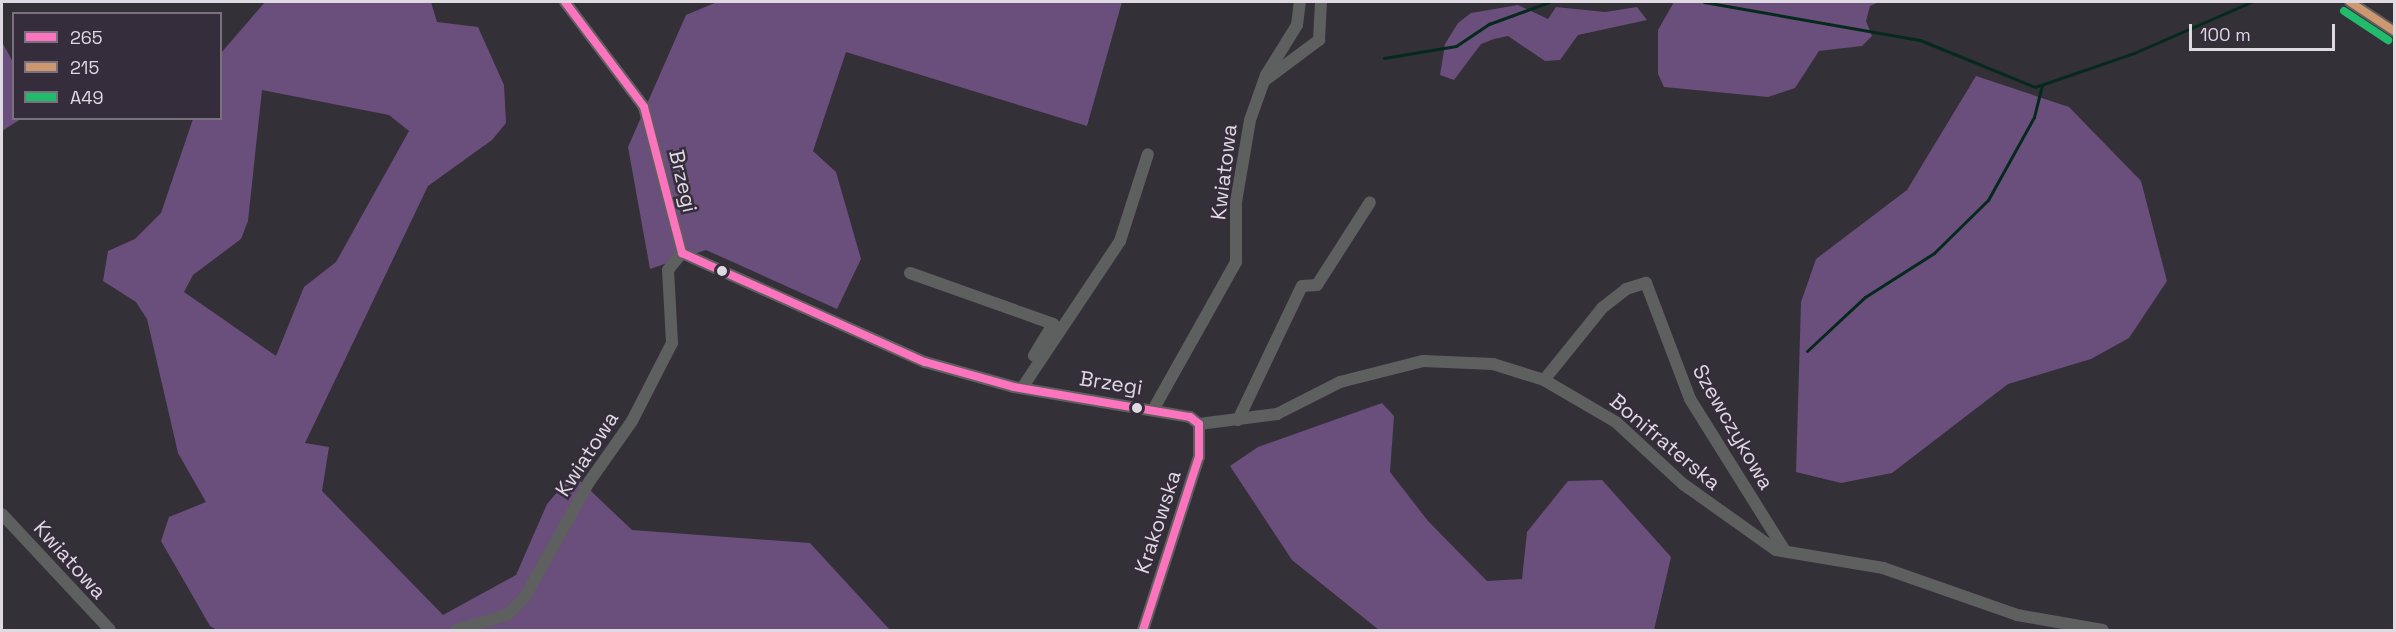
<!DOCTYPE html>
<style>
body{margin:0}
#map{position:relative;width:2396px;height:632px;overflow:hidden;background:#343038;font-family:"Space Grotesk",sans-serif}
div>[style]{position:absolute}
.forest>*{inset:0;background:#6a4e7b}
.stream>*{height:3px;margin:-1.5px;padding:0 1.5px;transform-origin:1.5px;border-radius:1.5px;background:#052a1d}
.minor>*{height:12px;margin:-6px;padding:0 6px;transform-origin:6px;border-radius:6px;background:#5e5f5f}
.bus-1>*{height:8px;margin:-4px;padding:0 4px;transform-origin:4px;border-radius:4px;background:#fc73be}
.bus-2>*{height:8px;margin:-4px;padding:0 4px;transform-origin:4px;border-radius:4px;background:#cd976f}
.bus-3>*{height:8px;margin:-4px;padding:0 4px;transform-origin:4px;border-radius:4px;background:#20bc6c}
.dots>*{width:16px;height:16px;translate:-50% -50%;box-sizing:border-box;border:3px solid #352d3b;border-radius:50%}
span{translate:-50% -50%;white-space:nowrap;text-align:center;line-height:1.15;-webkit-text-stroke:5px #352d3b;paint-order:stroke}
.street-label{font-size:21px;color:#dfd9e2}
.frame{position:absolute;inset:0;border:3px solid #dfd9e2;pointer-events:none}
.legend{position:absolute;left:12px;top:12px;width:210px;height:108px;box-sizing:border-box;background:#352d3b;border:2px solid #79727e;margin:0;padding:8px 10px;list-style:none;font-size:18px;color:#dfd9e2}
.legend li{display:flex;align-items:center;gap:12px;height:30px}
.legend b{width:30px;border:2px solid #79727e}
.scale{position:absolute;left:2189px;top:24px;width:146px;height:27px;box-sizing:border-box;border:3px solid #dfd9e2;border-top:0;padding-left:8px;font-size:18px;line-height:21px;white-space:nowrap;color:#dfd9e2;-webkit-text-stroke:4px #352d3b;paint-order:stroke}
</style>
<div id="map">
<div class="forest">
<div style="clip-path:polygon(evenodd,265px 2px,431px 2px,437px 22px,478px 27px,504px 85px,506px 123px,492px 140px,428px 186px,305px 443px,329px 447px,322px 491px,443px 615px,516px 575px,547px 504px,573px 474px,632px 530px,810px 543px,890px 630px,217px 630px,210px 626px,161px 541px,169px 517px,206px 502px,178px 453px,147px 319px,136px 302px,103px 281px,108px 251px,135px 239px,161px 213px,193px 119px,220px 118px,221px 53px,265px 2px,262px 90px,389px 115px,409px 131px,336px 262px,304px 287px,276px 356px,184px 292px,193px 275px,241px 239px,248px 221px,262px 90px)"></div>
<div style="clip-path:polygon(717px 2px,1122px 2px,1087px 126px,846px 52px,813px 151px,836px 172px,861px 259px,837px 309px,706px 250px,650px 269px,628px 147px,686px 15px)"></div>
<div style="clip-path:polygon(1674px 2px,1879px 2px,1870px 6px,1866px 21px,1872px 36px,1862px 46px,1819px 51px,1795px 88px,1768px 97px,1664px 87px,1658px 74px,1658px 30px)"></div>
<div style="clip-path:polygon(1518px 5px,1548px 19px,1556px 7px,1605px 12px,1637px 7px,1647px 20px,1578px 35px,1560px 60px,1545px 61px,1508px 36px,1494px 39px,1481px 44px,1454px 80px,1440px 75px,1445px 44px,1458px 23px,1471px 13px)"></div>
<div style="clip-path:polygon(2px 42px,13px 62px,14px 118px,21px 119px,2px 131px)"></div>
<div style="clip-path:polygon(1976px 76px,2069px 107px,2141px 181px,2167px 281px,2129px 338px,2091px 359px,2008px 384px,1892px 473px,1841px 483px,1796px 472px,1801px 302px,1816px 259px,1907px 190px)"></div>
<div style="clip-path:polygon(1382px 403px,1394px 416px,1390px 472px,1428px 521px,1487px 581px,1522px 579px,1527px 532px,1568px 481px,1602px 480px,1671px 557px,1654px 630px,1379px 630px,1292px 560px,1230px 466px,1258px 447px)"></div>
</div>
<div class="stream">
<div style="left:1704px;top:2px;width:219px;rotate:10deg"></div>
<div style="left:1920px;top:40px;width:124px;rotate:22.2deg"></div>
<div style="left:2035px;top:87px;width:105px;rotate:-19deg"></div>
<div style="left:2134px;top:53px;width:128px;rotate:-23.6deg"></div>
<div style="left:1384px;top:58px;width:73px;rotate:-9.5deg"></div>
<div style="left:1456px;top:46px;width:40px;rotate:-34deg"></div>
<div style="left:1489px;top:24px;width:64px;rotate:-20.1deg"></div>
<div style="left:1807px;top:351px;width:79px;rotate:-43deg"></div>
<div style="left:1865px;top:297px;width:82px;rotate:-32.5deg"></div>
<div style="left:1934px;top:253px;width:76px;rotate:-44.5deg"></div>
<div style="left:1988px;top:200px;width:95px;rotate:-61deg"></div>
<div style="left:2034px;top:117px;width:32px;rotate:-76deg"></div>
</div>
<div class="minor">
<div style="left:565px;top:2px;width:131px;rotate:53deg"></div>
<div style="left:644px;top:107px;width:151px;rotate:75.4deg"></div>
<div style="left:682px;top:253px;width:266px;rotate:24.2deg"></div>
<div style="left:925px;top:362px;width:92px;rotate:15.7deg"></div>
<div style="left:1014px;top:387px;width:179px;rotate:9.7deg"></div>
<div style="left:1190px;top:417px;width:11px;rotate:38deg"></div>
<div style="left:2350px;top:2px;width:53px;rotate:33.4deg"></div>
<div style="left:1264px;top:81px;width:69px;rotate:-36.7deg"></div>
<div style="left:1319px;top:40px;width:38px;rotate:-87deg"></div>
<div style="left:910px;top:273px;width:152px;rotate:19.6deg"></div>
<div style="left:1053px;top:324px;width:37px;rotate:121deg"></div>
<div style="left:1544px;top:380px;width:92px;rotate:-51.1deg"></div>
<div style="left:1602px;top:308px;width:31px;rotate:-38deg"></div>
<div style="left:1626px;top:289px;width:21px;rotate:-17deg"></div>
<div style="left:1646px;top:283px;width:124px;rotate:69.2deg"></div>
<div style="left:1690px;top:399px;width:179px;rotate:58deg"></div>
<div style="left:1022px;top:388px;width:177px;rotate:-56.3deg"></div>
<div style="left:1120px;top:241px;width:91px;rotate:-72.2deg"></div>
<div style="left:1153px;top:410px;width:170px;rotate:-60.7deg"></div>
<div style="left:1236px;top:262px;width:60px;rotate:-90deg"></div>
<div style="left:1236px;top:202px;width:83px;rotate:-80.3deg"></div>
<div style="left:1250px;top:120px;width:48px;rotate:-70.4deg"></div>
<div style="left:1266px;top:75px;width:59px;rotate:-58.2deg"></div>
<div style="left:1297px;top:25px;width:23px;rotate:-83deg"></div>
<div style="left:1238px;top:420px;width:148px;rotate:-64.5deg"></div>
<div style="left:1302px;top:286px;width:15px;rotate:-4deg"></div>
<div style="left:1317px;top:285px;width:98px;rotate:-57.4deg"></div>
<div style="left:1199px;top:424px;width:79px;rotate:-7.3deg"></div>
<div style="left:1277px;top:414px;width:71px;rotate:-26.9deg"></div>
<div style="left:1340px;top:382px;width:86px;rotate:-14.2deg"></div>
<div style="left:1423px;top:361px;width:70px;rotate:2.5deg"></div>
<div style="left:1493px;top:364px;width:53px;rotate:17.4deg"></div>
<div style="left:1544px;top:380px;width:83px;rotate:30.3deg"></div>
<div style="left:1616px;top:422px;width:91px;rotate:42.8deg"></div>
<div style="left:1683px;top:484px;width:114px;rotate:35.4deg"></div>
<div style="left:1776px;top:550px;width:109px;rotate:9.5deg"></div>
<div style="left:1883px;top:568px;width:142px;rotate:19.3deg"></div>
<div style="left:2017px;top:615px;width:87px;rotate:9.9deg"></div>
<div style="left:2px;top:514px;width:158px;rotate:47deg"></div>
<div style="left:456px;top:630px;width:53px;rotate:-16.4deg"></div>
<div style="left:507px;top:615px;width:25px;rotate:-45deg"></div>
<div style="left:525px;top:597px;width:132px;rotate:-60.9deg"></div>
<div style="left:589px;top:482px;width:75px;rotate:-54.8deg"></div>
<div style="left:632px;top:421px;width:88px;rotate:-62.9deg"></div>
<div style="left:672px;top:343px;width:73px;rotate:-93.1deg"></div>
<div style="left:668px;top:270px;width:22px;rotate:-51deg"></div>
<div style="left:1143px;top:630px;width:182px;rotate:-72.1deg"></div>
<div style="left:1199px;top:457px;width:33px;rotate:-90deg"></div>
</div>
<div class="bus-1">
<div style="left:565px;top:2px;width:131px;rotate:53deg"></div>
<div style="left:644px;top:107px;width:151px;rotate:75.4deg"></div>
<div style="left:682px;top:253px;width:266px;rotate:24.2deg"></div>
<div style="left:925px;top:362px;width:92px;rotate:15.7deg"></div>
<div style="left:1014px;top:387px;width:179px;rotate:9.7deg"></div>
<div style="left:1190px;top:417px;width:11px;rotate:38deg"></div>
<div style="left:1143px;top:630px;width:182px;rotate:-72.1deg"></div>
<div style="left:1199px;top:457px;width:33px;rotate:-90deg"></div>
</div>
<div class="bus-2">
<div style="left:2350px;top:2px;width:53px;rotate:33.4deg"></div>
</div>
<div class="bus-3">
<div style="left:2344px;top:11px;width:53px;rotate:33.4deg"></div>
</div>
<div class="dots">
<div style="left:722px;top:271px;background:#dfd9e2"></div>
<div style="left:1137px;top:408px;background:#dfd9e2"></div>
</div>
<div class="street-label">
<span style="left:1224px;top:172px;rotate:-83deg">Kwiatowa</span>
<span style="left:683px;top:181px;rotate:77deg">Brzegi</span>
<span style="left:1111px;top:383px;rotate:9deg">Brzegi</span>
<span style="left:1733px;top:427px;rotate:60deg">Szewczykowa</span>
<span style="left:1665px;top:442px;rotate:40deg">Bonifraterska</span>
<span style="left:587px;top:454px;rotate:-57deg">Kwiatowa</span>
<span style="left:1158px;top:522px;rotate:-72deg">Krakowska</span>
<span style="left:70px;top:560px;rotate:48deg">Kwiatowa</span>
</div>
<div class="frame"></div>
<ul class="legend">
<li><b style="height:8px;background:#fc73be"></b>265</li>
<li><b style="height:8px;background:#cd976f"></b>215</li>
<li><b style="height:8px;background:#20bc6c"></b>A49</li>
</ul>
<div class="scale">100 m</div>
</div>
